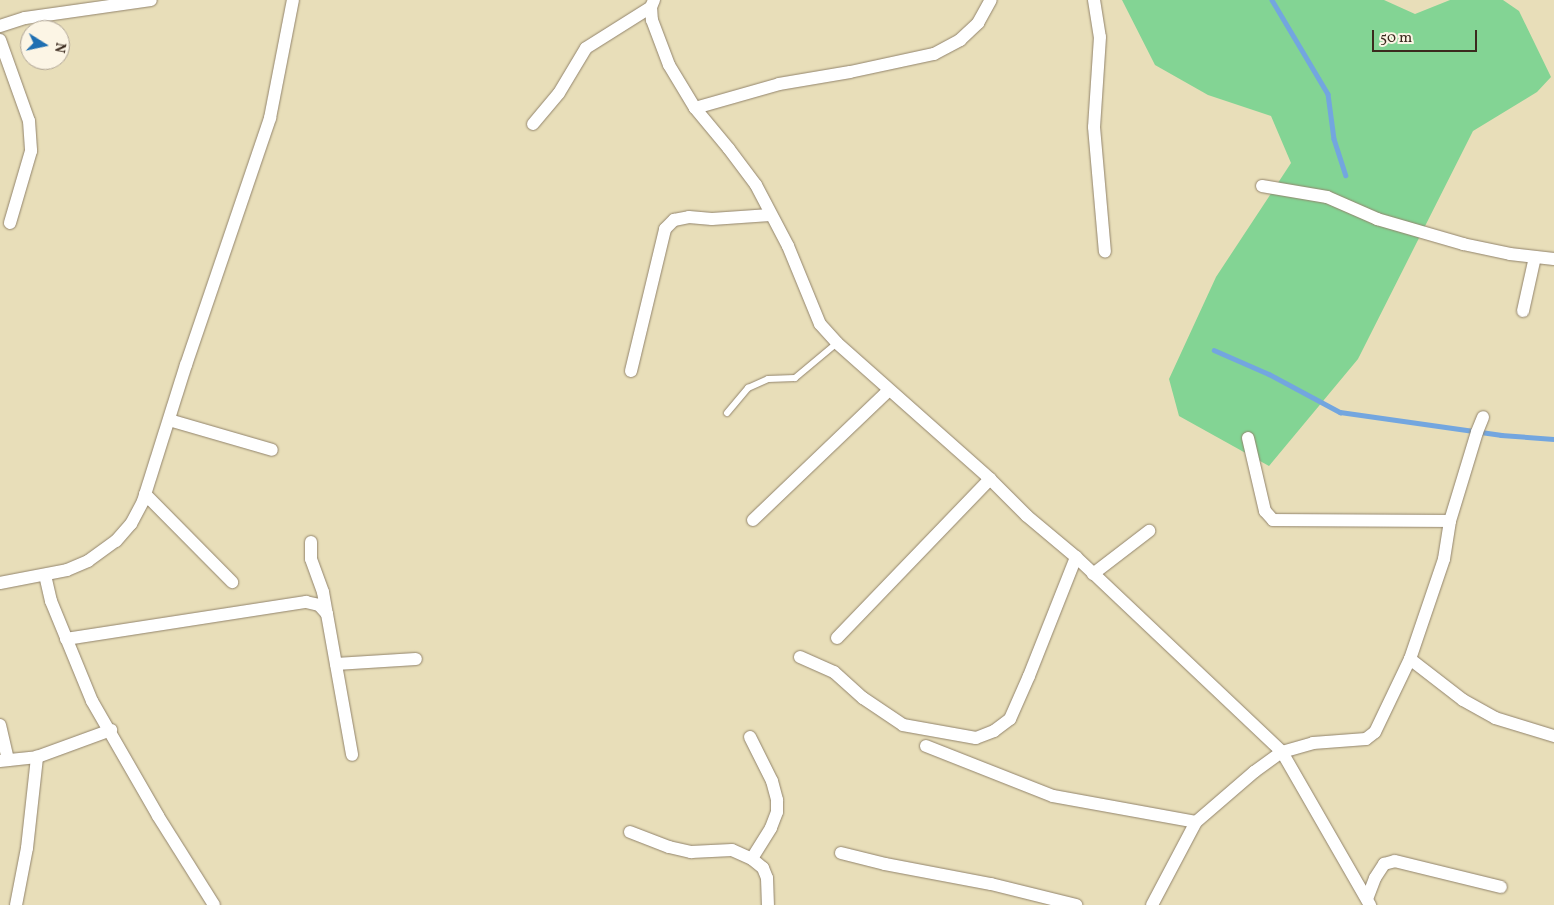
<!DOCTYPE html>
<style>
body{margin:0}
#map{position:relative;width:1554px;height:905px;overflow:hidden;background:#e8deb9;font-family:Vollkorn,serif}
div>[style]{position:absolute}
.green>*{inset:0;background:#83d494}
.stream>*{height:4.5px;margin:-2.25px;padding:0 2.25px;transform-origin:2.25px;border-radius:2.25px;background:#73a6df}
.roads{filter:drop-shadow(0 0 1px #92846c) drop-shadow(0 0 1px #92846c)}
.lane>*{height:6px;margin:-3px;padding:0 3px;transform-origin:3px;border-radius:3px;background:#fff}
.street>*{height:12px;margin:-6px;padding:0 6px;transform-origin:6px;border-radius:6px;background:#fff}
span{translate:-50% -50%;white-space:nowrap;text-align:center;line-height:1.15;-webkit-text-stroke:4.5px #fcf5e5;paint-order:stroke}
.north{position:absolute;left:20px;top:20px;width:50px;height:50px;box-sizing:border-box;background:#fcf5e5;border:1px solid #afa495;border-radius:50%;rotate:100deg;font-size:14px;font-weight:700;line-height:20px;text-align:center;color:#3b2a1e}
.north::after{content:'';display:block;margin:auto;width:18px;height:22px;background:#1f6fb2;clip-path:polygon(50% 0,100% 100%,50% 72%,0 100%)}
.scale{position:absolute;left:1372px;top:30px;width:105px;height:22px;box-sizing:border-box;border:2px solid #3b2a1e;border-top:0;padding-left:6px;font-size:15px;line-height:18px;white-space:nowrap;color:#3b2a1e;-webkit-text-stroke:4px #fcf5e5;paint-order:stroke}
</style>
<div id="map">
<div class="green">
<div style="clip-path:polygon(1122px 0,1384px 0,1415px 14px,1450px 0,1503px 0,1519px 11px,1551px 77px,1537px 92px,1473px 131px,1358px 359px,1269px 466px,1179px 416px,1169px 379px,1216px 277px,1291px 163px,1271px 116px,1208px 95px,1155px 65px)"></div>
</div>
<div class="stream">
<div style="left:1272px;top:0;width:109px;rotate:59.2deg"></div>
<div style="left:1328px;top:94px;width:45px;rotate:82.4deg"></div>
<div style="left:1334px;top:139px;width:38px;rotate:72deg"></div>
<div style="left:1214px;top:350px;width:60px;rotate:23.6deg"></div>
<div style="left:1269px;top:374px;width:81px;rotate:28.2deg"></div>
<div style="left:1340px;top:412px;width:163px;rotate:8.1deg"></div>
<div style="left:1501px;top:435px;width:53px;rotate:4.3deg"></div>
</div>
<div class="roads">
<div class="lane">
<div style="left:727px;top:413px;width:33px;rotate:-50deg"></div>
<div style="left:748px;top:388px;width:22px;rotate:-24deg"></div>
<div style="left:768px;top:379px;width:27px;rotate:-2deg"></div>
<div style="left:795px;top:378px;width:55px;rotate:-39.8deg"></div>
</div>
<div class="street">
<div style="left:654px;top:0;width:8px;rotate:113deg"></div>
<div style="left:651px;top:7px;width:13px;rotate:86deg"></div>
<div style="left:652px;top:20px;width:48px;rotate:69.3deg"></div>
<div style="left:669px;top:65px;width:50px;rotate:58.8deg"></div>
<div style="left:695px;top:108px;width:53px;rotate:50.3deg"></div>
<div style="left:729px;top:149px;width:45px;rotate:53.1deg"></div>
<div style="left:756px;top:185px;width:69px;rotate:62.3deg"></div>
<div style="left:788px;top:246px;width:84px;rotate:67.7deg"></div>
<div style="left:820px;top:324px;width:25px;rotate:48deg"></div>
<div style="left:837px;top:343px;width:205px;rotate:41.6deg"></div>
<div style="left:990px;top:479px;width:52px;rotate:45deg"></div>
<div style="left:1027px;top:516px;width:64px;rotate:39.9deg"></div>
<div style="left:1076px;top:557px;width:284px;rotate:43.4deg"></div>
<div style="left:1282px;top:752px;width:177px;rotate:60.1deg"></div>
<div style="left:1094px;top:0;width:37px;rotate:81deg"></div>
<div style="left:1100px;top:37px;width:90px;rotate:93.8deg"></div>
<div style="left:1094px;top:127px;width:125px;rotate:85deg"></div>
<div style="left:0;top:26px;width:26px;rotate:-18deg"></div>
<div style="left:25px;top:18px;width:127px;rotate:-8.1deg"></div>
<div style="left:0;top:40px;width:86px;rotate:70.3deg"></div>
<div style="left:29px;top:121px;width:30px;rotate:86deg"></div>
<div style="left:31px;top:151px;width:75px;rotate:106.3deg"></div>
<div style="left:695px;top:108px;width:87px;rotate:-15.9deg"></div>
<div style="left:779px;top:84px;width:72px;rotate:-9.6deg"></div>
<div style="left:850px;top:72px;width:86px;rotate:-12.1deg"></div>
<div style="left:934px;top:54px;width:30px;rotate:-28deg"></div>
<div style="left:960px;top:40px;width:25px;rotate:-43deg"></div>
<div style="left:978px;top:23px;width:26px;rotate:-61deg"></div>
<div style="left:533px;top:124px;width:40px;rotate:-50deg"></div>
<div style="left:559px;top:93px;width:52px;rotate:-59deg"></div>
<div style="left:586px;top:48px;width:77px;rotate:-32.2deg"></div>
<div style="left:1262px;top:186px;width:66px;rotate:9.6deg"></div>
<div style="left:1327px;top:197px;width:55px;rotate:23.7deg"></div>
<div style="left:1377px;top:219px;width:90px;rotate:16.2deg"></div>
<div style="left:1463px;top:244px;width:48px;rotate:12deg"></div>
<div style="left:1510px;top:254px;width:44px;rotate:6.5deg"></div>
<div style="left:1523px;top:311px;width:55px;rotate:-77.5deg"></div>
<div style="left:631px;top:371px;width:146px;rotate:-76.5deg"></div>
<div style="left:665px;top:229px;width:13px;rotate:-45deg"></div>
<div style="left:674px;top:220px;width:15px;rotate:-11deg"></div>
<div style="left:689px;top:217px;width:23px;rotate:5deg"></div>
<div style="left:712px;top:219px;width:58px;rotate:-3.9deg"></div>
<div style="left:169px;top:420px;width:107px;rotate:16.2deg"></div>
<div style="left:1248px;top:438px;width:75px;rotate:76.9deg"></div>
<div style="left:1265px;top:511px;width:12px;rotate:48deg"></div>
<div style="left:1273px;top:520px;width:177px;rotate:0.3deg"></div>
<div style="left:145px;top:494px;width:124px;rotate:45.3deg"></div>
<div style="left:753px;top:520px;width:188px;rotate:-43.7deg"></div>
<div style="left:311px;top:542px;width:17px;rotate:90deg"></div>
<div style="left:311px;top:559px;width:35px;rotate:70deg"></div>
<div style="left:323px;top:592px;width:22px;rotate:80deg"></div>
<div style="left:1093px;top:574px;width:71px;rotate:-37.5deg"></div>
<div style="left:45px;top:575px;width:27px;rotate:77deg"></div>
<div style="left:51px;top:601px;width:108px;rotate:67.7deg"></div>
<div style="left:92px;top:701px;width:133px;rotate:60.1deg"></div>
<div style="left:158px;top:816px;width:105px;rotate:57.8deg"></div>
<div style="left:0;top:583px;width:68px;rotate:-11deg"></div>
<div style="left:67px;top:570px;width:23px;rotate:-23deg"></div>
<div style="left:88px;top:561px;width:34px;rotate:-36deg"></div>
<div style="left:116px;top:541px;width:23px;rotate:-49deg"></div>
<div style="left:131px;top:524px;width:26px;rotate:-62deg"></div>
<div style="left:143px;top:501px;width:143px;rotate:-72.5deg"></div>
<div style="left:186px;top:365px;width:261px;rotate:-71.2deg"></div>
<div style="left:270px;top:118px;width:120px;rotate:-79deg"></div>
<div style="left:837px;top:638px;width:221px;rotate:-46.1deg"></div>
<div style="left:66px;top:639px;width:243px;rotate:-8.8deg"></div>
<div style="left:306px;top:602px;width:13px;rotate:13deg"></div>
<div style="left:319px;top:605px;width:12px;rotate:48deg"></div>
<div style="left:327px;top:614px;width:143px;rotate:79.9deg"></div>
<div style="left:800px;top:657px;width:37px;rotate:24deg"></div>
<div style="left:834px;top:672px;width:39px;rotate:42deg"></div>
<div style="left:863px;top:698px;width:48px;rotate:34deg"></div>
<div style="left:903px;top:725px;width:74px;rotate:10.1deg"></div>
<div style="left:976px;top:738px;width:19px;rotate:-21deg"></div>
<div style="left:994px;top:731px;width:20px;rotate:-37deg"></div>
<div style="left:1010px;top:719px;width:47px;rotate:-66.2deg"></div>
<div style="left:1029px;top:676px;width:128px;rotate:-68.4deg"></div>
<div style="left:1410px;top:659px;width:67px;rotate:37.7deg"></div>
<div style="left:1463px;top:700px;width:37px;rotate:29deg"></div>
<div style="left:1495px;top:718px;width:62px;rotate:17deg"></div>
<div style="left:336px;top:664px;width:80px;rotate:-3.6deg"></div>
<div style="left:0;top:725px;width:36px;rotate:77deg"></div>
<div style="left:750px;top:737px;width:49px;rotate:63.4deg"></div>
<div style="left:772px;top:781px;width:20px;rotate:75deg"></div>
<div style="left:777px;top:800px;width:12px;rotate:90deg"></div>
<div style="left:777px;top:812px;width:17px;rotate:111deg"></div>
<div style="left:771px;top:828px;width:36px;rotate:122deg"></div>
<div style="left:926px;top:746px;width:136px;rotate:21.5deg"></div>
<div style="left:1053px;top:796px;width:145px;rotate:10.3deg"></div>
<div style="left:0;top:761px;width:37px;rotate:-6deg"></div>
<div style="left:37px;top:757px;width:79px;rotate:-20deg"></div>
<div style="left:630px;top:832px;width:42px;rotate:21deg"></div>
<div style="left:669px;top:847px;width:23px;rotate:13deg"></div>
<div style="left:691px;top:852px;width:41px;rotate:-2.8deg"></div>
<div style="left:732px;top:850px;width:22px;rotate:24deg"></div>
<div style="left:752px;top:859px;width:14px;rotate:39deg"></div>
<div style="left:763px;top:868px;width:11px;rotate:68deg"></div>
<div style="left:767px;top:878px;width:27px;rotate:88deg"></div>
<div style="left:841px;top:853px;width:45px;rotate:14deg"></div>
<div style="left:885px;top:864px;width:108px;rotate:10.7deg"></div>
<div style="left:991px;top:884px;width:88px;rotate:13.9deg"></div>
<div style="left:1367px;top:899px;width:22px;rotate:-69deg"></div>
<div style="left:1375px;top:878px;width:17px;rotate:-57deg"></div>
<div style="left:1384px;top:864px;width:11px;rotate:-15deg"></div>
<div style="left:1395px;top:861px;width:109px;rotate:13.8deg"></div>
<div style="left:16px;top:905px;width:58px;rotate:-79.1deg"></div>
<div style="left:27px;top:848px;width:92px;rotate:-83.7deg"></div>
<div style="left:1152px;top:905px;width:94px;rotate:-62.1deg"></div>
<div style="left:1196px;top:822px;width:77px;rotate:-40.8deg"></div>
<div style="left:1254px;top:772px;width:34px;rotate:-36deg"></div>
<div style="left:1282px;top:752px;width:32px;rotate:-16deg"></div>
<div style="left:1313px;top:743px;width:53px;rotate:-4.3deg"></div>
<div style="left:1366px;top:739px;width:11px;rotate:-38deg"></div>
<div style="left:1375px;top:732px;width:81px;rotate:-64.4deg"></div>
<div style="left:1410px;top:659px;width:106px;rotate:-71.2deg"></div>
<div style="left:1444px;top:559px;width:38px;rotate:-81deg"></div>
<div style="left:1450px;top:521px;width:93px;rotate:-73.1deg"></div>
<div style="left:1477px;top:432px;width:16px;rotate:-68deg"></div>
</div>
</div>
<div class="north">N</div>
<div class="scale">50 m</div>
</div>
